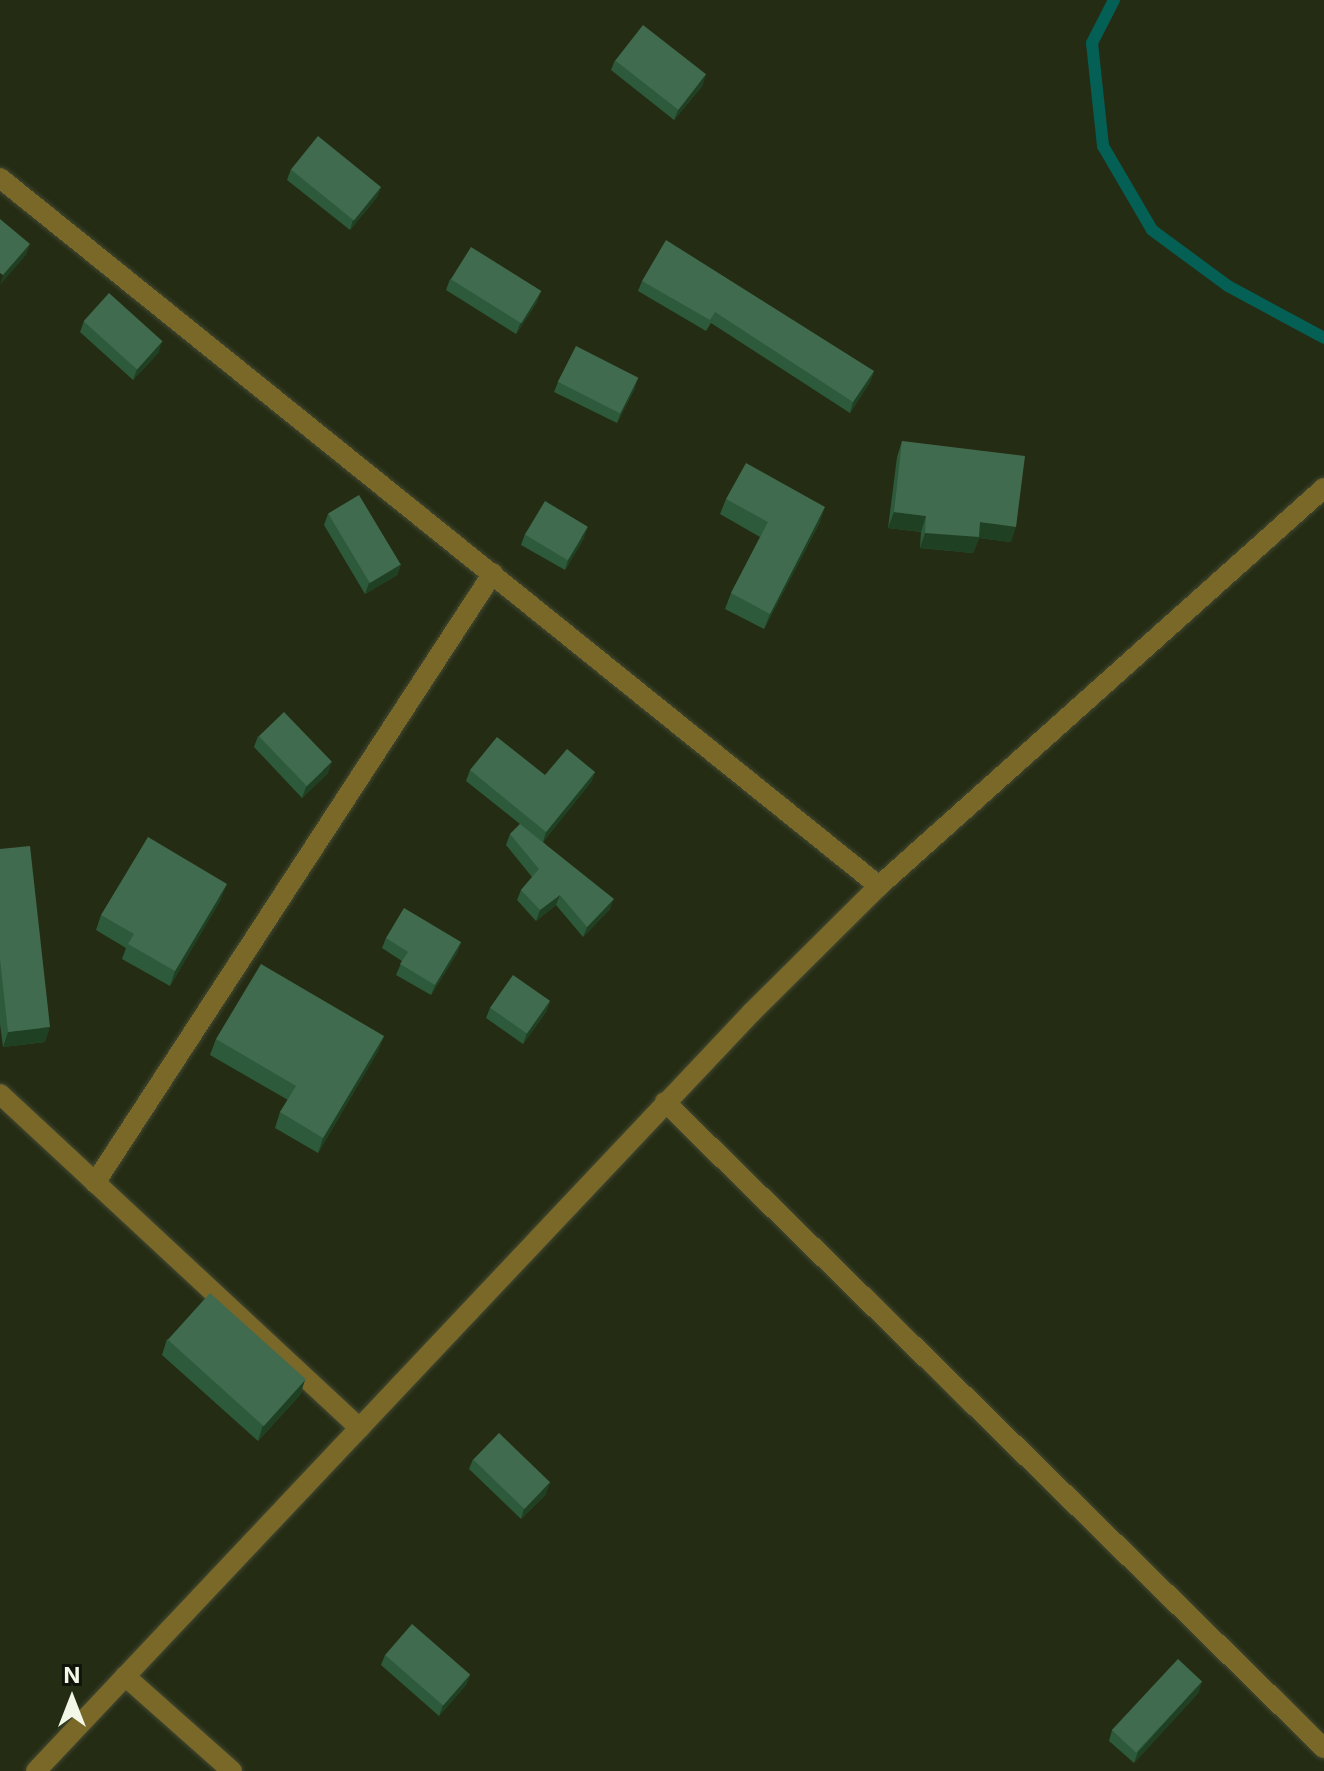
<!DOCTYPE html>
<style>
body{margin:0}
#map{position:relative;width:1324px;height:1771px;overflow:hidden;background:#252c14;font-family:Inter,sans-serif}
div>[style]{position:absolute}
.stream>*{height:12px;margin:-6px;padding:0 6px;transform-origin:6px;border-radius:6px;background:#045f55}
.roads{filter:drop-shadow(0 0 2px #424832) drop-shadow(0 0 2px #424832)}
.minor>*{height:20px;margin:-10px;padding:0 10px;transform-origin:10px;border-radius:10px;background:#7a6829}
.wall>*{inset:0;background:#2c5a3b}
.shaded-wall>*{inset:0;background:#204024}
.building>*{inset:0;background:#416b4e;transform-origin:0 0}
span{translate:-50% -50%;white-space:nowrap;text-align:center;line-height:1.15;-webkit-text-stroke:6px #101309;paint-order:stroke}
.north{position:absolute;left:32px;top:1659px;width:80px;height:80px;-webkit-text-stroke:6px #101309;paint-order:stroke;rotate:0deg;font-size:22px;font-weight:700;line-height:32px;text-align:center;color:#f2f7e8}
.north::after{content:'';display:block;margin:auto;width:28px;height:36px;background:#f2f7e8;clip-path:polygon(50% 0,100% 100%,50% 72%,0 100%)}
</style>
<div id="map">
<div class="stream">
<div style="left:1114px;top:0;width:48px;rotate:117.1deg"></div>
<div style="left:1092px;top:43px;width:104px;rotate:83.9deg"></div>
<div style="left:1103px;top:146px;width:97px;rotate:59.7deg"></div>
<div style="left:1152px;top:230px;width:94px;rotate:36.4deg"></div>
<div style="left:1228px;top:286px;width:109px;rotate:28.4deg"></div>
</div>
<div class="roads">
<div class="minor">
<div style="left:0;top:178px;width:1129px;rotate:38.85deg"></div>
<div style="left:0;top:1094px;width:491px;rotate:42.9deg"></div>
<div style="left:665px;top:1102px;width:923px;rotate:44.43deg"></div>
<div style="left:95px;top:1183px;width:728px;rotate:-56.88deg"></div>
<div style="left:125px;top:1676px;width:143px;rotate:41.6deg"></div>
<div style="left:36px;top:1771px;width:1043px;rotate:-46.67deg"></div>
<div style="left:752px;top:1012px;width:179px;rotate:-44.8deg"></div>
<div style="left:879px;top:886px;width:597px;rotate:-41.81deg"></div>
</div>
</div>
<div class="wall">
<div style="clip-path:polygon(615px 60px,703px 85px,674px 120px,611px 70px)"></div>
<div style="clip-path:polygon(291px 169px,381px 187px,377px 197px,350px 230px,287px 180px)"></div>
<div style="clip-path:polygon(450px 279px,537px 302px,516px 334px,446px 290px)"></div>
<div style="clip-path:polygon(642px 281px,874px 371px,870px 382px,850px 413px,711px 323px,706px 331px,638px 291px)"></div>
<div style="clip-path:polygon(84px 321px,159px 352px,133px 380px,80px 332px)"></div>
<div style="clip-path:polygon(558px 382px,635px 388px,617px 423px,554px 392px)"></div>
<div style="clip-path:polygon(902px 441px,1011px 542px,979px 538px,973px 553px,920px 548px,921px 532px,888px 528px,897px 457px)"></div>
<div style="clip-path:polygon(726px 499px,820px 522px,764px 629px,725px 609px,731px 593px,760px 537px,720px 514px)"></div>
<div style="clip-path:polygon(328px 514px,401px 564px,397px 575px,365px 594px,324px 525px)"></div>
<div style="clip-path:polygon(525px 534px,584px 538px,565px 570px,521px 545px)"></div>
<div style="clip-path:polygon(258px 736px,328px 773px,302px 798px,254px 747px)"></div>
<div style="clip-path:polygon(470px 770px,545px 775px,595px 772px,591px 782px,543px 842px,610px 909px,583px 937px,556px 905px,536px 921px,517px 900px,521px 890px,532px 877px,506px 845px,510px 834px,520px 824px,466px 781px)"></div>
<div style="clip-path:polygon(0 849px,45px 1042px,3px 1047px,0 1024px)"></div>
<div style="clip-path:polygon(221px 899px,170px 986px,122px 959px,126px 948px,96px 930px,101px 915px)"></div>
<div style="clip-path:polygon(386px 938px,461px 942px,457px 953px,431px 995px,396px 975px,402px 961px,382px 948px)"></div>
<div style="clip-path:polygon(550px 1001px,546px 1012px,523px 1044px,486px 1018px,490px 1008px)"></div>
<div style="clip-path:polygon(384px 1036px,378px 1051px,318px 1153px,275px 1128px,280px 1112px,288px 1100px,210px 1055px,216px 1039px)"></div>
<div style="clip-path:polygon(167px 1339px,305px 1380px,300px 1395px,258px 1441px,162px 1355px)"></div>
<div style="clip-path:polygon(473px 1459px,546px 1494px,521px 1519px,469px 1469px)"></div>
<div style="clip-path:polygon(385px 1655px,470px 1675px,466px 1685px,439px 1716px,381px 1665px)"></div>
<div style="clip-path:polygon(1199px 1692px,1134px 1763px,1109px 1741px,1112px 1730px)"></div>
</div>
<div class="shaded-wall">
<div style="clip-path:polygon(706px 74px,703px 85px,674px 120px,678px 110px)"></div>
<div style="clip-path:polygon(381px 187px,377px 197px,350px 230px,353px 220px)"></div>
<div style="clip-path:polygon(30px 244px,26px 255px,0 285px,3px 275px)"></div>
<div style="clip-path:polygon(541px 291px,537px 302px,516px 334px,520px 324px)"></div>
<div style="clip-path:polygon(162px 341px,159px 352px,133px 380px,137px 369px)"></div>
<div style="clip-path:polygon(874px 371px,870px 382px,850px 413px,853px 402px)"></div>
<div style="clip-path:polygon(638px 378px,635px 388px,617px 423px,621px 412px)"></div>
<div style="clip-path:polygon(825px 507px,820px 522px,764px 629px,770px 614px)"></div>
<div style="clip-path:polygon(894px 512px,926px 516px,921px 532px,888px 528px)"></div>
<div style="clip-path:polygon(980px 522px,1016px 527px,1011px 542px,979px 538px,973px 553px,920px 548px,925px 533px)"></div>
<div style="clip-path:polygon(588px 527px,584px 538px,565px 570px,568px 560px)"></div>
<div style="clip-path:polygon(401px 564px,397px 575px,365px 594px,369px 583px)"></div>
<div style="clip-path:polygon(332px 762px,328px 773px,302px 798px,306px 787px)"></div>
<div style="clip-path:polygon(595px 772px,591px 782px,543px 842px,546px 832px)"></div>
<div style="clip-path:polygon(227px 884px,221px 899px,170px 986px,175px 971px)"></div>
<div style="clip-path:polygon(560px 895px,556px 905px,536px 921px,540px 910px)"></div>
<div style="clip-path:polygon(614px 899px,610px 909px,583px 937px,587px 927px)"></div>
<div style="clip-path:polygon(461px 942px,457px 953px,431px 995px,435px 985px)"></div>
<div style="clip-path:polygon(550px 1001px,546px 1012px,523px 1044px,527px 1033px)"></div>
<div style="clip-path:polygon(50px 1027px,45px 1042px,3px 1047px,8px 1032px)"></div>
<div style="clip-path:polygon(384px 1036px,378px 1051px,318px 1153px,323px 1138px)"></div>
<div style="clip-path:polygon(305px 1380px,300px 1395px,258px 1441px,263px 1425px)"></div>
<div style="clip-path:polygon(550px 1483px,546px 1494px,521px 1519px,524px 1508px)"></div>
<div style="clip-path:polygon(470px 1675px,466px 1685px,439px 1716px,443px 1705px)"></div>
<div style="clip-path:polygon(1202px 1681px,1199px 1692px,1134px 1763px,1138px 1752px)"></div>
</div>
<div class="building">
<div style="left:643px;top:25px;width:80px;height:45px;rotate:38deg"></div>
<div style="left:318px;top:136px;width:81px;height:43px;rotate:39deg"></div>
<div style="clip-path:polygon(0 219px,30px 244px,3px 275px,0 273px)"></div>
<div style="clip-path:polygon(666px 240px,874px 371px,853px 402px,715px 312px,710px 320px,642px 281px)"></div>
<div style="left:471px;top:247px;width:83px;height:38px;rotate:32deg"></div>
<div style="left:109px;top:293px;width:72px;height:38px;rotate:42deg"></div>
<div style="left:576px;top:346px;width:70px;height:40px;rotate:27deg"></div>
<div style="clip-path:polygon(902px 441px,1025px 456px,1016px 527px,980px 522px,979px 537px,925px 533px,926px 516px,894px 512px)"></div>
<div style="clip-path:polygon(746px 463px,825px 507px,770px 614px,731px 593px,768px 522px,726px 499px)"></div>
<div style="left:359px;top:495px;width:81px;height:36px;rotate:59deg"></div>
<div style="left:545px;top:501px;width:50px;height:39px;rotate:31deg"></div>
<div style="left:284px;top:712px;width:69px;height:35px;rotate:46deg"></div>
<div style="clip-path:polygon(497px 737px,545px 775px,567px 749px,595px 772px,546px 832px,470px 770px)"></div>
<div style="clip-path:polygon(520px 824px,614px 899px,587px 927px,560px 895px,540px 910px,521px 890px,539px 869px,510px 834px)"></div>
<div style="clip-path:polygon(148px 837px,227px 884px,175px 971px,128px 944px,134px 934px,101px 915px)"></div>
<div style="clip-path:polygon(30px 846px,50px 1027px,8px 1032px,0 959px,0 849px)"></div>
<div style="clip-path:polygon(404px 908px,461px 942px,435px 985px,400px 964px,408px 952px,386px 938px)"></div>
<div style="clip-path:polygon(261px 964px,384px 1036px,323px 1138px,280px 1112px,296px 1086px,216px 1039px)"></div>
<div style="left:513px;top:975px;width:45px;height:40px;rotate:35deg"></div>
<div style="left:210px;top:1293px;width:129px;height:63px;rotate:42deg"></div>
<div style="left:499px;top:1433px;width:71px;height:37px;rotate:44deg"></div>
<div style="left:412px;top:1624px;width:77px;height:41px;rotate:41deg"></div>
<div style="left:1178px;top:1659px;width:33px;height:97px;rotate:43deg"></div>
</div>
<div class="north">N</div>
</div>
